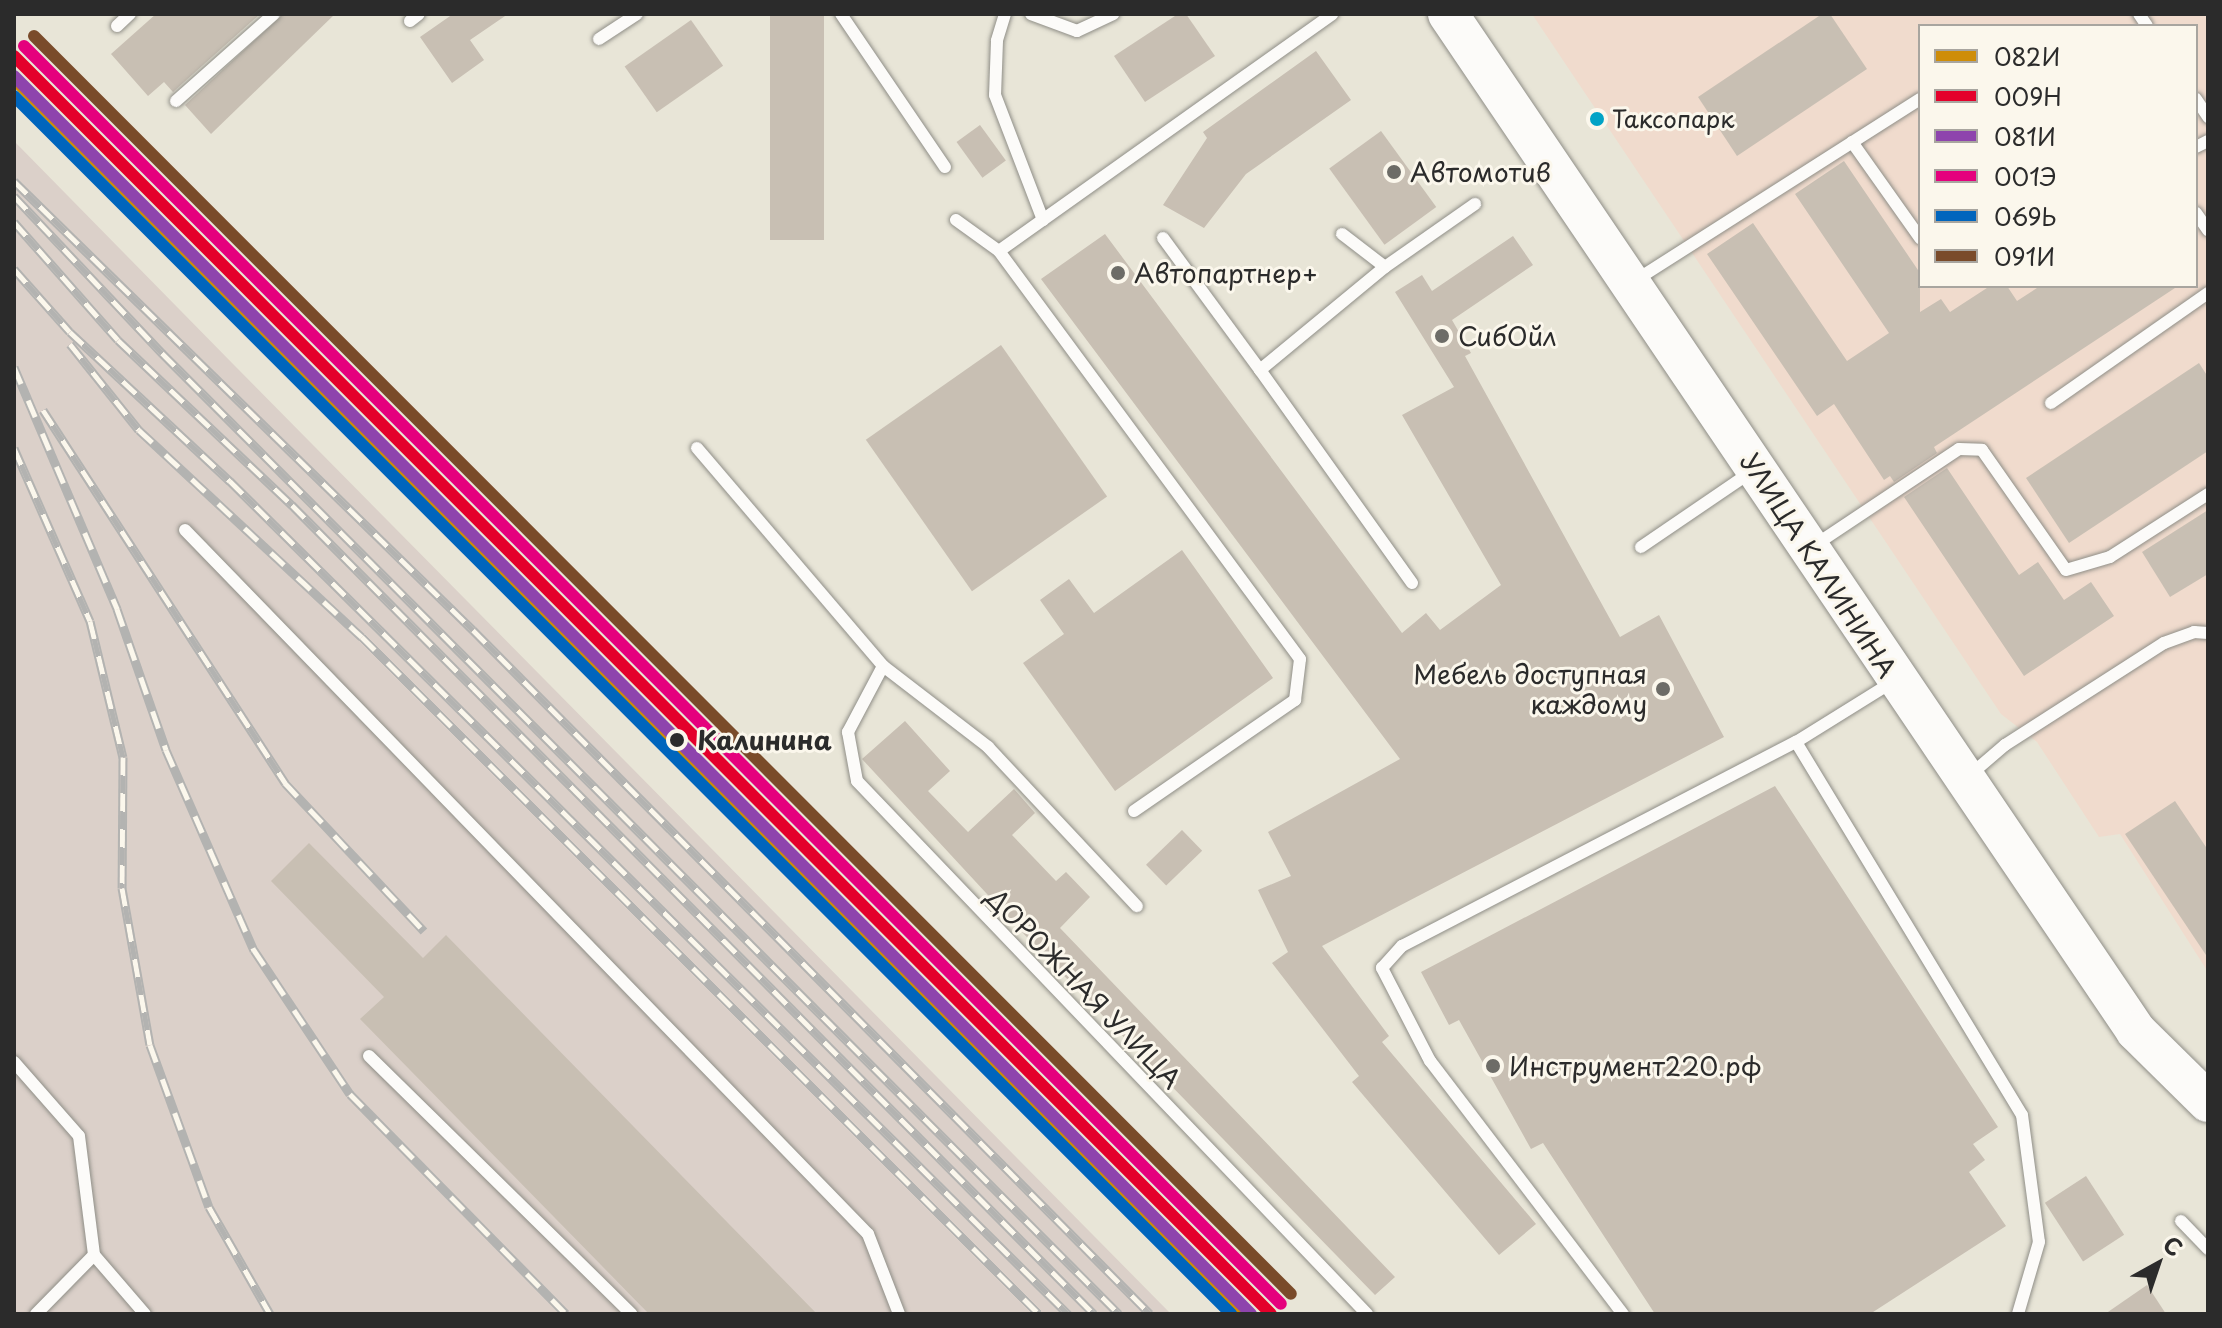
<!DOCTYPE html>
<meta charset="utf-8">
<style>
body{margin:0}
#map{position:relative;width:2222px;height:1328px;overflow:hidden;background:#e8e5d7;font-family:"Playpen Sans",sans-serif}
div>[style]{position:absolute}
.built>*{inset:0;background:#f0dbcd}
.industrial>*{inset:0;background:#dbd0c9}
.building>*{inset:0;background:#c8bfb3;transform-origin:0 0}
.roads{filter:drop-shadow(0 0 2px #8f8e87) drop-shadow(0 0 2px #8f8e87)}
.lane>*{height:12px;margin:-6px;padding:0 6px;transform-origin:6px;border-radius:6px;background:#fcfbf9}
.primary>*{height:40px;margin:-20px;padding:0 20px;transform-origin:20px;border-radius:20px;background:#fcfbf9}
.rail>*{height:9px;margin-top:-4.5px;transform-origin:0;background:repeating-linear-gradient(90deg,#fbf7ec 0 18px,#b3b3b1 0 36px);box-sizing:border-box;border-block:2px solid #b3b3b1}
.rail-1>*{height:12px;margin:-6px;padding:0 6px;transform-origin:6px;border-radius:6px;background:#ce8d09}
.rail-2>*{height:12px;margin:-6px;padding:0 6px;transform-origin:6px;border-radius:6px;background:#e4002b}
.rail-3>*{height:12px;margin:-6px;padding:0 6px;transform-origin:6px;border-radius:6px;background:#8e44ad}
.rail-4>*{height:12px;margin:-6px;padding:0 6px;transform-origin:6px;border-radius:6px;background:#e5007d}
.rail-5>*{height:12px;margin:-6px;padding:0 6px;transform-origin:6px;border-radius:6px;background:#0065bd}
.rail-6>*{height:12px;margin:-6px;padding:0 6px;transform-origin:6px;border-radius:6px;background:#7a4b2a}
.dots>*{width:22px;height:22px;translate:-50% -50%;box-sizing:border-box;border:4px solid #fbf7ec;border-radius:50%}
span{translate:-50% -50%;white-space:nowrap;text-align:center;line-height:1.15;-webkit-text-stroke:6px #fbf7ec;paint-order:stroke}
.bus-label{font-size:24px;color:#2b2b2b}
.left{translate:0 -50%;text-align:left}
.poi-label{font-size:26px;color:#2b2b2b}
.right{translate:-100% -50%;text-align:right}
.street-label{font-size:26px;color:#2b2b2b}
.stop-label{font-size:26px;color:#2b2b2b;font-weight:700}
.frame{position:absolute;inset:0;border:16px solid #2b2b2b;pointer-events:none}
.legend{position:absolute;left:1918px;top:24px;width:280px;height:264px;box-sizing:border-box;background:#fbf7ec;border:2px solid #a8a59f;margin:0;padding:10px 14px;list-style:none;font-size:24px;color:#2b2b2b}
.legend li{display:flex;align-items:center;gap:16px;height:40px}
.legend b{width:40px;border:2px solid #a8a59f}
.north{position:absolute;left:2118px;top:1224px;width:80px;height:80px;-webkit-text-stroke:6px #fbf7ec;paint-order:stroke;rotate:40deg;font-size:22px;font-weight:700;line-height:32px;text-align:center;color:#2b2b2b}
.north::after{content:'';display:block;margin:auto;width:28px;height:36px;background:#2b2b2b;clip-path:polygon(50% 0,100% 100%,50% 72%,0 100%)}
</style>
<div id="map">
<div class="built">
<div style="clip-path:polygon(evenodd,1532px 14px,2208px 14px,2208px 972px,2120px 834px,2099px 837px,2037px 742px,2001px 714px,1532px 14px,1920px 26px,2196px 26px,2196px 286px,1920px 286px,1920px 26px)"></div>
</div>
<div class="industrial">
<div style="clip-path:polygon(14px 141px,235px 366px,1171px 1314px,14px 1314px)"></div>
</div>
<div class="building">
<div style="clip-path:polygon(156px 14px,260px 14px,173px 92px,164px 82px,148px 96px,111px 54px)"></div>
<div style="clip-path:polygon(283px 14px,335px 14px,211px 134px,185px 105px)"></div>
<div style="clip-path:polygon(453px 14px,508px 14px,470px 40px,484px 60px,452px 83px,420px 37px)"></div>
<div style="left:770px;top:14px;width:54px;height:226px"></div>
<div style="clip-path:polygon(1178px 14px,1186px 14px,1215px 56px,1145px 102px,1114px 56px)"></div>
<div style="clip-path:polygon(1822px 14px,1830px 14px,1867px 69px,1737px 156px,1698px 97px)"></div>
<div style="left:691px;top:20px;width:56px;height:81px;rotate:55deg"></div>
<div style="clip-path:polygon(1316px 51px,1351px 100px,1246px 174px,1204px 228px,1163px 205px,1207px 138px,1203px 132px)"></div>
<div style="left:980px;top:125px;width:44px;height:29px;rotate:54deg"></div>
<div style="left:1381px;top:131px;width:94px;height:64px;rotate:54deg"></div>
<div style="clip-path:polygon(1844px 161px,1920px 273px,1920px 312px,1941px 299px,1950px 312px,1990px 286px,2007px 286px,2017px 301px,2040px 286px,2178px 286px,1934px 447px,1937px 453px,1894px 482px,1890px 476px,1884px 480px,1834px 404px,1817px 416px,1707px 254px,1753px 223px,1847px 361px,1889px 333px,1795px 194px)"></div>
<div style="clip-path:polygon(1105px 234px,1402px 633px,1426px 613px,1440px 630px,1501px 585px,1402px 415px,1454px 387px,1395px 292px,1422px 275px,1432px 291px,1513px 236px,1533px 265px,1452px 320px,1471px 353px,1465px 356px,1620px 637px,1659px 615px,1724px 737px,1322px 946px,1389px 1036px,1382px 1042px,1536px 1224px,1499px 1255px,1352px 1082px,1359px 1076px,1272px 963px,1288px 952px,1258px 890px,1291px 876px,1268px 832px,1400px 759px,1041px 279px)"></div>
<div style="left:1001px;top:345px;width:185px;height:165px;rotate:55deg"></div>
<div style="clip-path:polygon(2199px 363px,2208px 377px,2208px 451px,2069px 543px,2026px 478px)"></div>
<div style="clip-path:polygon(1947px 468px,2019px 575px,2038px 562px,2064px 600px,2091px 582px,2114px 616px,2024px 676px,1904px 497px)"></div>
<div style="clip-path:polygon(2208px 510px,2208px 574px,2170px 597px,2142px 552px)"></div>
<div style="clip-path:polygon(1182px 550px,1273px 678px,1115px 791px,1023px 663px,1064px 634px,1040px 600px,1069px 579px,1094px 613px)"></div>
<div style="clip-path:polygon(905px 721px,950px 771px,928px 791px,968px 832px,1014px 789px,1035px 813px,1012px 835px,1056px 881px,1066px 872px,1090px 897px,1060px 928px,1395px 1277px,1375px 1295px,1036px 947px,862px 759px)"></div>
<div style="clip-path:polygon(1775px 786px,1998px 1127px,1973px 1144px,1985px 1160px,1969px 1172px,2006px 1226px,1870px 1314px,1655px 1314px,1543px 1143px,1531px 1149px,1459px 1020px,1449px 1025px,1421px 972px)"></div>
<div style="clip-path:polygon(2175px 801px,2208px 850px,2208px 958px,2125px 834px)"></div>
<div style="left:1182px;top:830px;width:29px;height:50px;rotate:46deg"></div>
<div style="clip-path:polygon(309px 843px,423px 958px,446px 935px,817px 1314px,649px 1314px,360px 1019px,384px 997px,271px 881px)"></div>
<div style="left:2086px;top:1176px;width:70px;height:49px;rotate:57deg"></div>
<div style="clip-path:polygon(2147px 1285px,2166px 1314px,2105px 1314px)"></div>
</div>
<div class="roads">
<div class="lane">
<div style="left:841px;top:14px;width:185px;rotate:55.8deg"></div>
<div style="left:1005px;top:14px;width:28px;rotate:107deg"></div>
<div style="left:997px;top:41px;width:54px;rotate:92.1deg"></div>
<div style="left:995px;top:95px;width:134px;rotate:69deg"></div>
<div style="left:1031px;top:14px;width:49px;rotate:20.3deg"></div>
<div style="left:1077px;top:31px;width:40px;rotate:-25deg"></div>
<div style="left:2139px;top:14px;width:14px;rotate:56deg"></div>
<div style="left:410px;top:21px;width:11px;rotate:-38deg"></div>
<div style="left:117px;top:26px;width:18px;rotate:-43deg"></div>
<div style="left:599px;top:39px;width:45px;rotate:-33.3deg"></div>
<div style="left:2196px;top:99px;width:22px;rotate:56deg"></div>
<div style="left:176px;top:101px;width:131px;rotate:-41.6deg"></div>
<div style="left:1852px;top:142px;width:118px;rotate:54.7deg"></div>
<div style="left:2196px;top:147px;width:13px;rotate:-27deg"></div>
<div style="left:2196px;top:213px;width:21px;rotate:55deg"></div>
<div style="left:956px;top:220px;width:53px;rotate:35.8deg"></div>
<div style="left:1342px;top:234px;width:54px;rotate:37.5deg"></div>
<div style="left:1163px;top:238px;width:164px;rotate:53.7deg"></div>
<div style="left:1636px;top:280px;width:337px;rotate:-32.5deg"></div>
<div style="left:2051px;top:403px;width:192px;rotate:-35deg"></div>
<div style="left:697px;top:448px;width:287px;rotate:49.5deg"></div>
<div style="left:883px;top:666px;width:133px;rotate:37.6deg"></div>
<div style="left:988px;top:747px;width:218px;rotate:46.9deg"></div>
<div style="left:185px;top:530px;width:981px;rotate:45.87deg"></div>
<div style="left:868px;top:1234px;width:86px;rotate:68.8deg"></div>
<div style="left:1815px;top:545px;width:173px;rotate:-33.7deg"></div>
<div style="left:1959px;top:449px;width:23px;rotate:2deg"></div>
<div style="left:1982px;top:450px;width:146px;rotate:55deg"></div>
<div style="left:2066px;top:570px;width:46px;rotate:-16.5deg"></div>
<div style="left:2110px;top:557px;width:117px;rotate:-32.7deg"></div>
<div style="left:1641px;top:547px;width:133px;rotate:-34.3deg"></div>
<div style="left:1412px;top:583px;width:262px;rotate:-125.5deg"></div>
<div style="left:1260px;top:370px;width:162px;rotate:-39.5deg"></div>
<div style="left:1385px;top:267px;width:110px;rotate:-35deg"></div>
<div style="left:883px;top:666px;width:75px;rotate:117.9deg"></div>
<div style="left:848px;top:732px;width:50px;rotate:79.6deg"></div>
<div style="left:857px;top:781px;width:738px;rotate:46.26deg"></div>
<div style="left:1796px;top:742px;width:436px;rotate:58.8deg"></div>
<div style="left:2022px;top:1115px;width:128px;rotate:82.4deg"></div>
<div style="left:2039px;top:1242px;width:75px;rotate:106.3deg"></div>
<div style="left:1970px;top:775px;width:46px;rotate:-40.6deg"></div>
<div style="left:2005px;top:745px;width:189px;rotate:-32.7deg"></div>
<div style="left:2164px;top:643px;width:32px;rotate:-20deg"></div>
<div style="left:2194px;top:632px;width:14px;rotate:4deg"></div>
<div style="left:1134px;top:811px;width:196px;rotate:-34.6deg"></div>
<div style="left:1295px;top:700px;width:41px;rotate:-83deg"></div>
<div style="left:1300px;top:659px;width:507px;rotate:-126.42deg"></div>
<div style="left:999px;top:251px;width:409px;rotate:-35.4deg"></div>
<div style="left:369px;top:1056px;width:368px;rotate:44.5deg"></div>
<div style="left:14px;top:1062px;width:98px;rotate:48.7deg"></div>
<div style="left:79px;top:1136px;width:120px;rotate:82.8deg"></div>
<div style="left:94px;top:1255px;width:83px;rotate:134.5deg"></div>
<div style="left:2181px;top:1221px;width:39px;rotate:46deg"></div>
<div style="left:94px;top:1255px;width:78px;rotate:49.2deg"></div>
<div style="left:1623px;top:1314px;width:318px;rotate:-127.3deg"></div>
<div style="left:1430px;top:1061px;width:105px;rotate:-117.3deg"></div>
<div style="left:1382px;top:968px;width:30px;rotate:-48deg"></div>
<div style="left:1402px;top:946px;width:444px;rotate:-27.4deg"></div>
<div style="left:1796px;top:742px;width:115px;rotate:-31.9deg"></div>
</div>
<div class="primary">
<div style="left:1448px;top:14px;width:1228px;rotate:55.92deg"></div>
<div style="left:2136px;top:1031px;width:101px;rotate:44.6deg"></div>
</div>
</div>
<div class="rail">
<div style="left:14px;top:181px;width:642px;rotate:44.37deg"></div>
<div style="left:473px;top:630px;width:962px;rotate:45.29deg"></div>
<div style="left:14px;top:196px;width:216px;rotate:46.7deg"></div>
<div style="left:162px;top:353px;width:1356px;rotate:45.12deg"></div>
<div style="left:14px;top:222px;width:157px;rotate:48.6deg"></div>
<div style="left:118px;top:340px;width:240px;rotate:43.5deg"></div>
<div style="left:292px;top:505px;width:1139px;rotate:45.25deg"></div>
<div style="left:14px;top:269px;width:84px;rotate:48.4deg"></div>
<div style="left:70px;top:332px;width:219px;rotate:43deg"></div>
<div style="left:230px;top:481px;width:1182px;rotate:44.83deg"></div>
<div style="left:70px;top:344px;width:110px;rotate:51.3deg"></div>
<div style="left:139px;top:430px;width:304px;rotate:42.9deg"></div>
<div style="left:362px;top:637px;width:957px;rotate:45deg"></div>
<div style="left:14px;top:367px;width:263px;rotate:66.9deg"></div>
<div style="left:117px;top:609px;width:149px;rotate:70.8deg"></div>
<div style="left:166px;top:750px;width:219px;rotate:66.3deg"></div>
<div style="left:254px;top:950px;width:173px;rotate:56.3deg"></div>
<div style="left:350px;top:1094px;width:308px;rotate:45.5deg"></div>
<div style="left:43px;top:410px;width:445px;rotate:57deg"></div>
<div style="left:285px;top:783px;width:203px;rotate:46.8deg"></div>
<div style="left:14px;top:448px;width:189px;rotate:66.3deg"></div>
<div style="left:90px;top:621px;width:140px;rotate:76.4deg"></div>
<div style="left:123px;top:757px;width:131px;rotate:90.4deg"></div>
<div style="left:122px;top:888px;width:159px;rotate:79.9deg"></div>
<div style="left:150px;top:1045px;width:172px;rotate:70deg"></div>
<div style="left:209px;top:1207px;width:123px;rotate:60.3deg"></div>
</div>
<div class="rail-1">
<div style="left:14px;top:79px;width:1744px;rotate:45.09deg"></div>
</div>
<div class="rail-2">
<div style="left:14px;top:56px;width:1778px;rotate:45.02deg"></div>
</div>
<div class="rail-3">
<div style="left:14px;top:76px;width:1750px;rotate:45.02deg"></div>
</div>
<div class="rail-4">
<div style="left:24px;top:46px;width:1778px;rotate:45.02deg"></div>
</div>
<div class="rail-5">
<div style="left:14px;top:96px;width:1722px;rotate:45.02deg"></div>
</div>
<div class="rail-6">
<div style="left:34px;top:36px;width:1778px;rotate:45.02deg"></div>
</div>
<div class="dots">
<div style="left:1597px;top:119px;background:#02a3c6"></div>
<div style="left:1394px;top:172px;background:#6d6c67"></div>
<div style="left:1118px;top:273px;background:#6d6c67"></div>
<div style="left:1442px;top:336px;background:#6d6c67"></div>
<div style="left:1663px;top:689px;background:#6d6c67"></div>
<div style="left:677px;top:740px;background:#2b2b2b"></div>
<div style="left:1493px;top:1066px;background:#6d6c67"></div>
</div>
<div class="bus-label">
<span class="left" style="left:1612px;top:119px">Таксопарк</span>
</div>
<div class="poi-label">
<span class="left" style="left:1410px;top:172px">Автомотив</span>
<span class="left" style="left:1134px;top:273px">Автопартнер+</span>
<span class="left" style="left:1458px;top:336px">СибОйл</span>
<span class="right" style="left:1647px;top:689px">Мебель доступная<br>каждому</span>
<span class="left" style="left:1509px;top:1066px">Инструмент220.рф</span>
</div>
<div class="street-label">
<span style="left:1819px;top:565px;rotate:57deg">УЛИЦА КАЛИНИНА</span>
<span style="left:1084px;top:988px;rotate:46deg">ДОРОЖНАЯ УЛИЦА</span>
</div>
<div class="stop-label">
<span class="left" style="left:697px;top:740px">Калинина</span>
</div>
<div class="frame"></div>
<ul class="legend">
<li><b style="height:10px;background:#ce8d09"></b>082И</li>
<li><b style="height:10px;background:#e4002b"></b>009Н</li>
<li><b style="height:10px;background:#8e44ad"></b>081И</li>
<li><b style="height:10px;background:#e5007d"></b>001Э</li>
<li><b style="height:10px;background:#0065bd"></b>069Ь</li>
<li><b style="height:10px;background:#7a4b2a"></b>091И</li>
</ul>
<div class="north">С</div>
</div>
